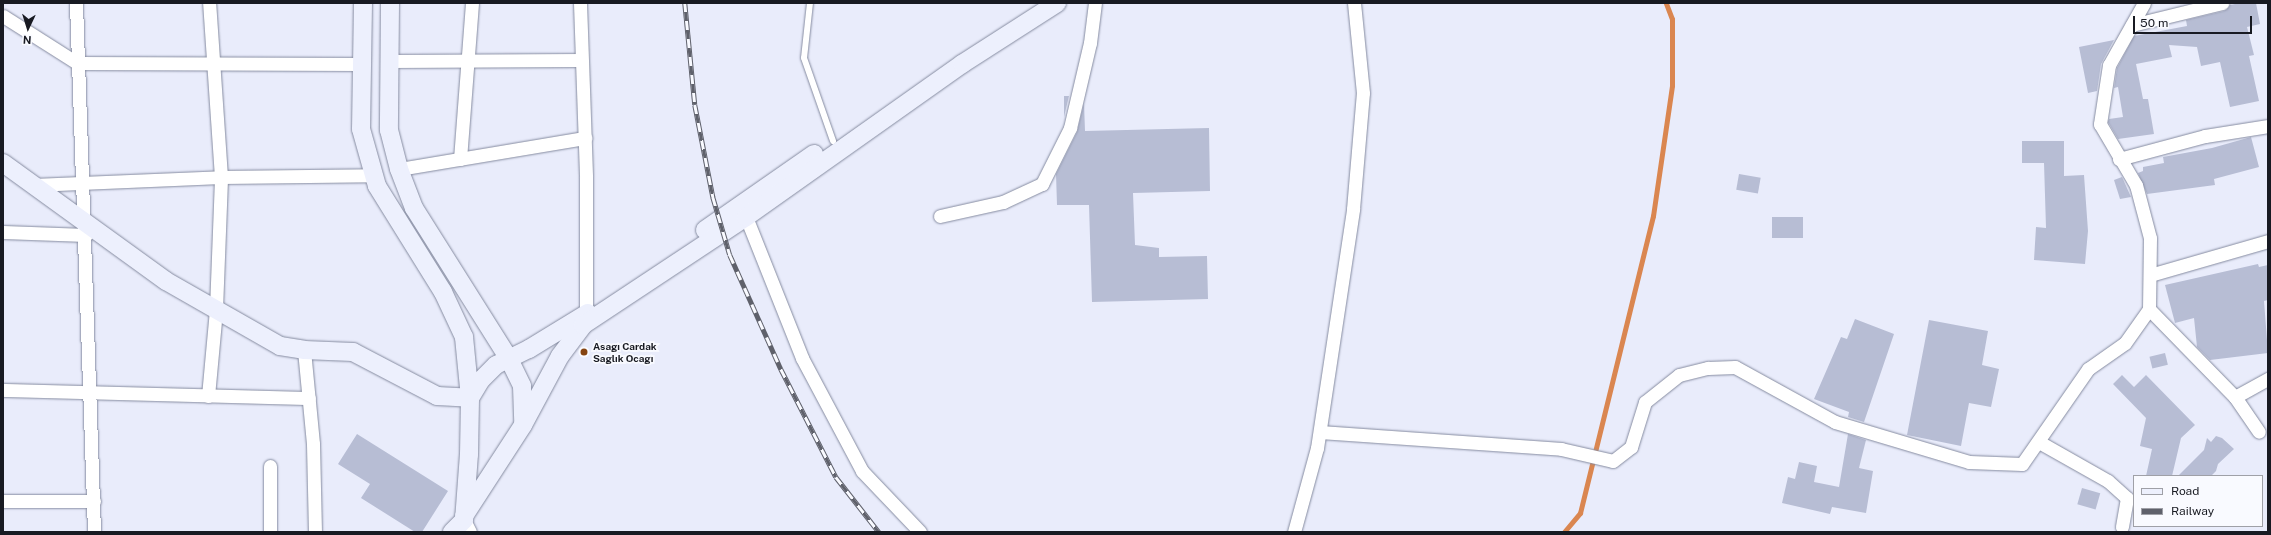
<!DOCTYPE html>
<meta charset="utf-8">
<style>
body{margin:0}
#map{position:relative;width:2271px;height:535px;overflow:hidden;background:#e9ecfb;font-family:"Public Sans",sans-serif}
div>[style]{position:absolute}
.stream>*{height:5px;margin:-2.5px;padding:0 2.5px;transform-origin:2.5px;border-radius:2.5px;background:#da8650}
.building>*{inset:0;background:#b7bdd4;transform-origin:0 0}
.roads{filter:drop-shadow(0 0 1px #858ba0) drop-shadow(0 0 1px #858ba0)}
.lane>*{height:6px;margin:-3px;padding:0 3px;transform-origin:3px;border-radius:3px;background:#fff}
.street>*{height:13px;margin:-6.5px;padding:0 6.5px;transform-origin:6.5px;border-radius:6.5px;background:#fff}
.secondary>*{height:18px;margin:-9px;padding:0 9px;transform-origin:9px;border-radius:9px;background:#edf0fd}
.rail>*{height:4.5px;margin-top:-2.25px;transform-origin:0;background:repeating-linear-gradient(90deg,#f9faff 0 9px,#5f616b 0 18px);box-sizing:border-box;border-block:1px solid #5f616b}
.dots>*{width:11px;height:11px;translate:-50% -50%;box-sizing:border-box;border:2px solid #f9faff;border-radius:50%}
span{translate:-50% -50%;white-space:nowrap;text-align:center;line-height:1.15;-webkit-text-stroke:3.5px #f9faff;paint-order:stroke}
.poi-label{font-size:10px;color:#181a22;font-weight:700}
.left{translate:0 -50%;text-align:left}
.frame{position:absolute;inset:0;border:4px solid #181a22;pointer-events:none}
.legend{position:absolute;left:2133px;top:475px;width:130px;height:52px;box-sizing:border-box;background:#f9faff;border:1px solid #9fa0a7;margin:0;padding:5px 7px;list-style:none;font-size:12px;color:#181a22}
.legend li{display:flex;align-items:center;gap:8px;height:20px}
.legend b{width:20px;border:1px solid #9fa0a7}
.north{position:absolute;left:8px;top:8px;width:40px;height:40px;-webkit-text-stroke:3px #f9faff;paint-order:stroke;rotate:184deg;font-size:11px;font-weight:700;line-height:16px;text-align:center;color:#181a22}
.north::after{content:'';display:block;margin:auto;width:14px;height:18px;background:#181a22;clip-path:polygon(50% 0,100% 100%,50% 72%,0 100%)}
.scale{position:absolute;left:2133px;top:16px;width:119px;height:18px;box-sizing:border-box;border:2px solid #181a22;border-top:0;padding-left:5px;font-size:12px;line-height:14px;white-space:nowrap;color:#181a22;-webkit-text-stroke:3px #f9faff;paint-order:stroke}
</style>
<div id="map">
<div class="stream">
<div style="left:1564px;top:532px;width:25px;rotate:-50deg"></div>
<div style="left:1580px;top:513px;width:306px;rotate:-76.2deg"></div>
<div style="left:1653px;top:216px;width:132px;rotate:-81.7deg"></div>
<div style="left:1672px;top:85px;width:66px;rotate:-90deg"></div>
<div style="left:1672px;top:19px;width:17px;rotate:-111deg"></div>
</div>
<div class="building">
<div style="clip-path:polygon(2240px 3px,2256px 3px,2260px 24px,2247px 27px,2254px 55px,2249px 56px,2259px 101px,2230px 107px,2220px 62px,2201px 66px,2197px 47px,2169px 45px,2172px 57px,2136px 64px,2143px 99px,2148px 99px,2154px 134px,2118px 139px,2108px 122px,2109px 119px,2123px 117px,2118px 87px,2114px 88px,2117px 68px,2134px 36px,2187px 26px,2186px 20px,2224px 11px,2230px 5px)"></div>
<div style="clip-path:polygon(2114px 40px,2101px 64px,2097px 91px,2088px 93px,2079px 47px)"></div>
<div style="clip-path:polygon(1064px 96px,1069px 96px,1064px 117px)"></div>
<div style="clip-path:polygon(1084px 103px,1085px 131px,1209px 128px,1210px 191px,1133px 193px,1135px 245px,1159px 248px,1159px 257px,1207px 256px,1208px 299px,1092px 302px,1089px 205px,1057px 205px,1056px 174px,1077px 132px)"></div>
<div style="clip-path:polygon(2251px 137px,2259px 167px,2214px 179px,2215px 185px,2147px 194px,2138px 173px,2143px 171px,2143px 167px,2164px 163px,2163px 157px,2212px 148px)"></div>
<div style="clip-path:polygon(2022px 141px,2064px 141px,2064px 176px,2084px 175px,2088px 231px,2085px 264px,2034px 260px,2036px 227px,2046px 228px,2044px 163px,2022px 163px)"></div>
<div style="left:1739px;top:174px;width:22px;height:16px;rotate:10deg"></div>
<div style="clip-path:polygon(2122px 177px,2131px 197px,2120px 199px,2114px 180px)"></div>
<div style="left:1772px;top:217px;width:31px;height:21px"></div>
<div style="clip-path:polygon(2258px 264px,2259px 267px,2268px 265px,2268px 300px,2264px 301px,2268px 353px,2210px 360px,2197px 347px,2194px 318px,2175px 323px,2165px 285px)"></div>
<div style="clip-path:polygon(1855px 319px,1894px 334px,1864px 422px,1848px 417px,1849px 412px,1814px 399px,1841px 337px,1847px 339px)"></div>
<div style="clip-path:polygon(1929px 320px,1988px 331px,1982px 365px,1999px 369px,1991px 407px,1969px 403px,1961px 446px,1907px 435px)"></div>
<div style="left:2165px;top:353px;width:12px;height:16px;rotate:76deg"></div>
<div style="clip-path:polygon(2122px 375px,2134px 387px,2146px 375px,2195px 425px,2181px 438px,2172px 476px,2146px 476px,2152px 449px,2140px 446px,2146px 418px,2113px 384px)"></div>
<div style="clip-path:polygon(357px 434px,448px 491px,422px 532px,415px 532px,361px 498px,370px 484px,338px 464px)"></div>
<div style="clip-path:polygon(1848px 434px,1866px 440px,1859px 468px,1873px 471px,1866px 513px,1832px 507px,1830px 514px,1782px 503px,1788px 477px,1795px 479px,1799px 462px,1817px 466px,1814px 482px,1839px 487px)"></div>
<div style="clip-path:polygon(2216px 436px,2222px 438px,2234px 449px,2218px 464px,2216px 471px,2211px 476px,2178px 476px,2204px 450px,2207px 438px,2211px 442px)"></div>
<div style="left:2082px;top:488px;width:19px;height:17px;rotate:16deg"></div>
</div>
<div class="roads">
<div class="lane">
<div style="left:810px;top:3px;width:55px;rotate:96.2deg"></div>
<div style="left:804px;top:58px;width:88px;rotate:70.7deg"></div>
</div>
<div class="street">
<div style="left:76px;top:3px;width:529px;rotate:88.05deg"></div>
<div style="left:580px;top:3px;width:174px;rotate:88deg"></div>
<div style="left:586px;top:177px;width:137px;rotate:90deg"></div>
<div style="left:2144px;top:3px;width:71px;rotate:119.4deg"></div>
<div style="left:2109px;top:65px;width:60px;rotate:98.7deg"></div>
<div style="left:2100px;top:124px;width:71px;rotate:59.5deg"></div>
<div style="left:2136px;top:185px;width:55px;rotate:75.2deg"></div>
<div style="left:2150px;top:238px;width:71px;rotate:90.8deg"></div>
<div style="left:2149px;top:309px;width:123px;rotate:45.7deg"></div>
<div style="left:2235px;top:397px;width:42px;rotate:55.6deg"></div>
<div style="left:3px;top:16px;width:88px;rotate:32.4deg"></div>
<div style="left:77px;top:63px;width:285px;rotate:0.2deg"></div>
<div style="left:2132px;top:25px;width:93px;rotate:-13.7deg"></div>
<div style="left:390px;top:61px;width:191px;rotate:-0.3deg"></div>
<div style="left:460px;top:159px;width:156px;rotate:-85.6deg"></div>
<div style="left:2119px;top:159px;width:89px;rotate:-15deg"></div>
<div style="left:2205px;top:136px;width:64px;rotate:-9deg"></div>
<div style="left:399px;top:169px;width:189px;rotate:-9.5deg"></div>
<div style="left:33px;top:185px;width:188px;rotate:-2.4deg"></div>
<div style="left:221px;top:177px;width:153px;rotate:-0.7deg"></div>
<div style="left:940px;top:216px;width:65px;rotate:-12.5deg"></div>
<div style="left:1003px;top:202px;width:43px;rotate:-24.8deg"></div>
<div style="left:1042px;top:184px;width:63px;rotate:-63.4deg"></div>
<div style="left:1070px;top:128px;width:87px;rotate:-76.8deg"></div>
<div style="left:1090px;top:43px;width:40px;rotate:-82.9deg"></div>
<div style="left:746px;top:217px;width:152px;rotate:68.3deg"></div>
<div style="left:802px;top:358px;width:128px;rotate:62deg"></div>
<div style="left:862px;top:471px;width:84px;rotate:46.4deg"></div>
<div style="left:3px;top:232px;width:83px;rotate:2.1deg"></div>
<div style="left:2150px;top:275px;width:123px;rotate:-16.1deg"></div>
<div style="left:304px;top:350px;width:94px;rotate:84.5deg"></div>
<div style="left:313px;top:444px;width:88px;rotate:88.7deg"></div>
<div style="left:3px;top:390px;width:306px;rotate:1.5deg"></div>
<div style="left:208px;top:396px;width:87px;rotate:-84.7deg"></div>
<div style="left:216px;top:309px;width:132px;rotate:-87.8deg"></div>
<div style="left:221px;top:177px;width:174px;rotate:-93.9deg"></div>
<div style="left:2235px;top:397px;width:38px;rotate:-29deg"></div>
<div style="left:1320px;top:432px;width:242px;rotate:4deg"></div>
<div style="left:1561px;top:449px;width:53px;rotate:13deg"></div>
<div style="left:1613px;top:461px;width:23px;rotate:-38deg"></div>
<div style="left:1631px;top:447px;width:47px;rotate:-72.7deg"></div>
<div style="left:1645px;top:402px;width:43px;rotate:-38.5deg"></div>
<div style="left:1679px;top:375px;width:30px;rotate:-14deg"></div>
<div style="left:1708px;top:368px;width:27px;rotate:-2deg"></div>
<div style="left:1735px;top:367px;width:114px;rotate:28.8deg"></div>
<div style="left:1835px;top:422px;width:140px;rotate:16.6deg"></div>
<div style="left:1969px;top:462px;width:53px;rotate:2.2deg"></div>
<div style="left:2022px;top:464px;width:116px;rotate:-55.2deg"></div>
<div style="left:2088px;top:369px;width:45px;rotate:-35.1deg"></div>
<div style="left:2125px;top:343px;width:42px;rotate:-54.8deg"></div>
<div style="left:2039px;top:442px;width:79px;rotate:29.5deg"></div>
<div style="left:2108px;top:481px;width:25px;rotate:42deg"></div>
<div style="left:2127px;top:498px;width:29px;rotate:100deg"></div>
<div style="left:3px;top:501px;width:91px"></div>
<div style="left:464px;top:520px;width:13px;rotate:63deg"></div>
<div style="left:270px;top:532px;width:66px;rotate:-90deg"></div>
<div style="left:1294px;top:532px;width:87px;rotate:-74.7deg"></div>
<div style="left:1317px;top:448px;width:242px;rotate:-81.4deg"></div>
<div style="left:1353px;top:209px;width:116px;rotate:-85.1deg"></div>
<div style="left:1363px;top:93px;width:90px;rotate:-95.7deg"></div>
</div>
<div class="secondary">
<div style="left:363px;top:3px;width:126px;rotate:90.9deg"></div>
<div style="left:361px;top:129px;width:59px;rotate:74.3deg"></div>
<div style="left:377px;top:186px;width:125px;rotate:58.1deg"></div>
<div style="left:443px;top:292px;width:50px;rotate:65deg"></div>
<div style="left:464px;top:337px;width:61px;rotate:84.4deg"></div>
<div style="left:470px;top:398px;width:56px;rotate:91deg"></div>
<div style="left:469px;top:454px;width:66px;rotate:94.3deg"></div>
<div style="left:464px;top:520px;width:17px;rotate:135deg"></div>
<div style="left:390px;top:3px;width:127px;rotate:90.5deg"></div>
<div style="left:389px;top:130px;width:40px;rotate:75.6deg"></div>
<div style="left:399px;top:169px;width:42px;rotate:69deg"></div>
<div style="left:414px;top:208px;width:178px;rotate:57.8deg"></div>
<div style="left:509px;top:359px;width:30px;rotate:64deg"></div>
<div style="left:522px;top:386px;width:38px;rotate:88deg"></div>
<div style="left:3px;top:163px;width:201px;rotate:35.9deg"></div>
<div style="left:166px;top:281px;width:131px;rotate:29.7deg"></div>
<div style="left:280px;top:346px;width:24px;rotate:9deg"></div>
<div style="left:304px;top:350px;width:49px;rotate:2.3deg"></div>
<div style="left:353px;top:352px;width:95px;rotate:27.6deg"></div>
<div style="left:437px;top:396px;width:33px;rotate:3deg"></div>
<div style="left:705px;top:230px;width:133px;rotate:-34.9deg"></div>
<div style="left:470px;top:398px;width:21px;rotate:-59deg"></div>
<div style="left:481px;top:380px;width:21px;rotate:-45deg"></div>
<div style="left:496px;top:365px;width:37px;rotate:-26deg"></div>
<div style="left:529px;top:349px;width:69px;rotate:-31.4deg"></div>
<div style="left:464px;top:516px;width:108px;rotate:-57deg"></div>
<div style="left:523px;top:425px;width:78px;rotate:-61.8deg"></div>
<div style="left:560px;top:356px;width:39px;rotate:-53deg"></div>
<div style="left:583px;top:325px;width:196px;rotate:-33.5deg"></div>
<div style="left:746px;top:217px;width:265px;rotate:-35.3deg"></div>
<div style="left:962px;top:64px;width:113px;rotate:-32.7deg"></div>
</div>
</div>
<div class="rail">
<div style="left:685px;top:3px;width:102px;rotate:84.4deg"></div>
<div style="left:695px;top:105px;width:94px;rotate:78.9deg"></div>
<div style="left:713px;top:197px;width:60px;rotate:73.7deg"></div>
<div style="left:730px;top:255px;width:125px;rotate:65.9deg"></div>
<div style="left:781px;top:369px;width:121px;rotate:63deg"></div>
<div style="left:836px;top:477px;width:70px;rotate:52deg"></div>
</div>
<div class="dots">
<div style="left:584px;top:352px;background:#864411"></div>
</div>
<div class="poi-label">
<span class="left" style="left:593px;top:352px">Asagı Cardak<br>Saglık Ocagı</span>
</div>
<div class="frame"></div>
<ul class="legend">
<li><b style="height:5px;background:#edf0fd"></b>Road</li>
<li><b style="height:5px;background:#5f616b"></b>Railway</li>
</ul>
<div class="north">N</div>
<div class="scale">50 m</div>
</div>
